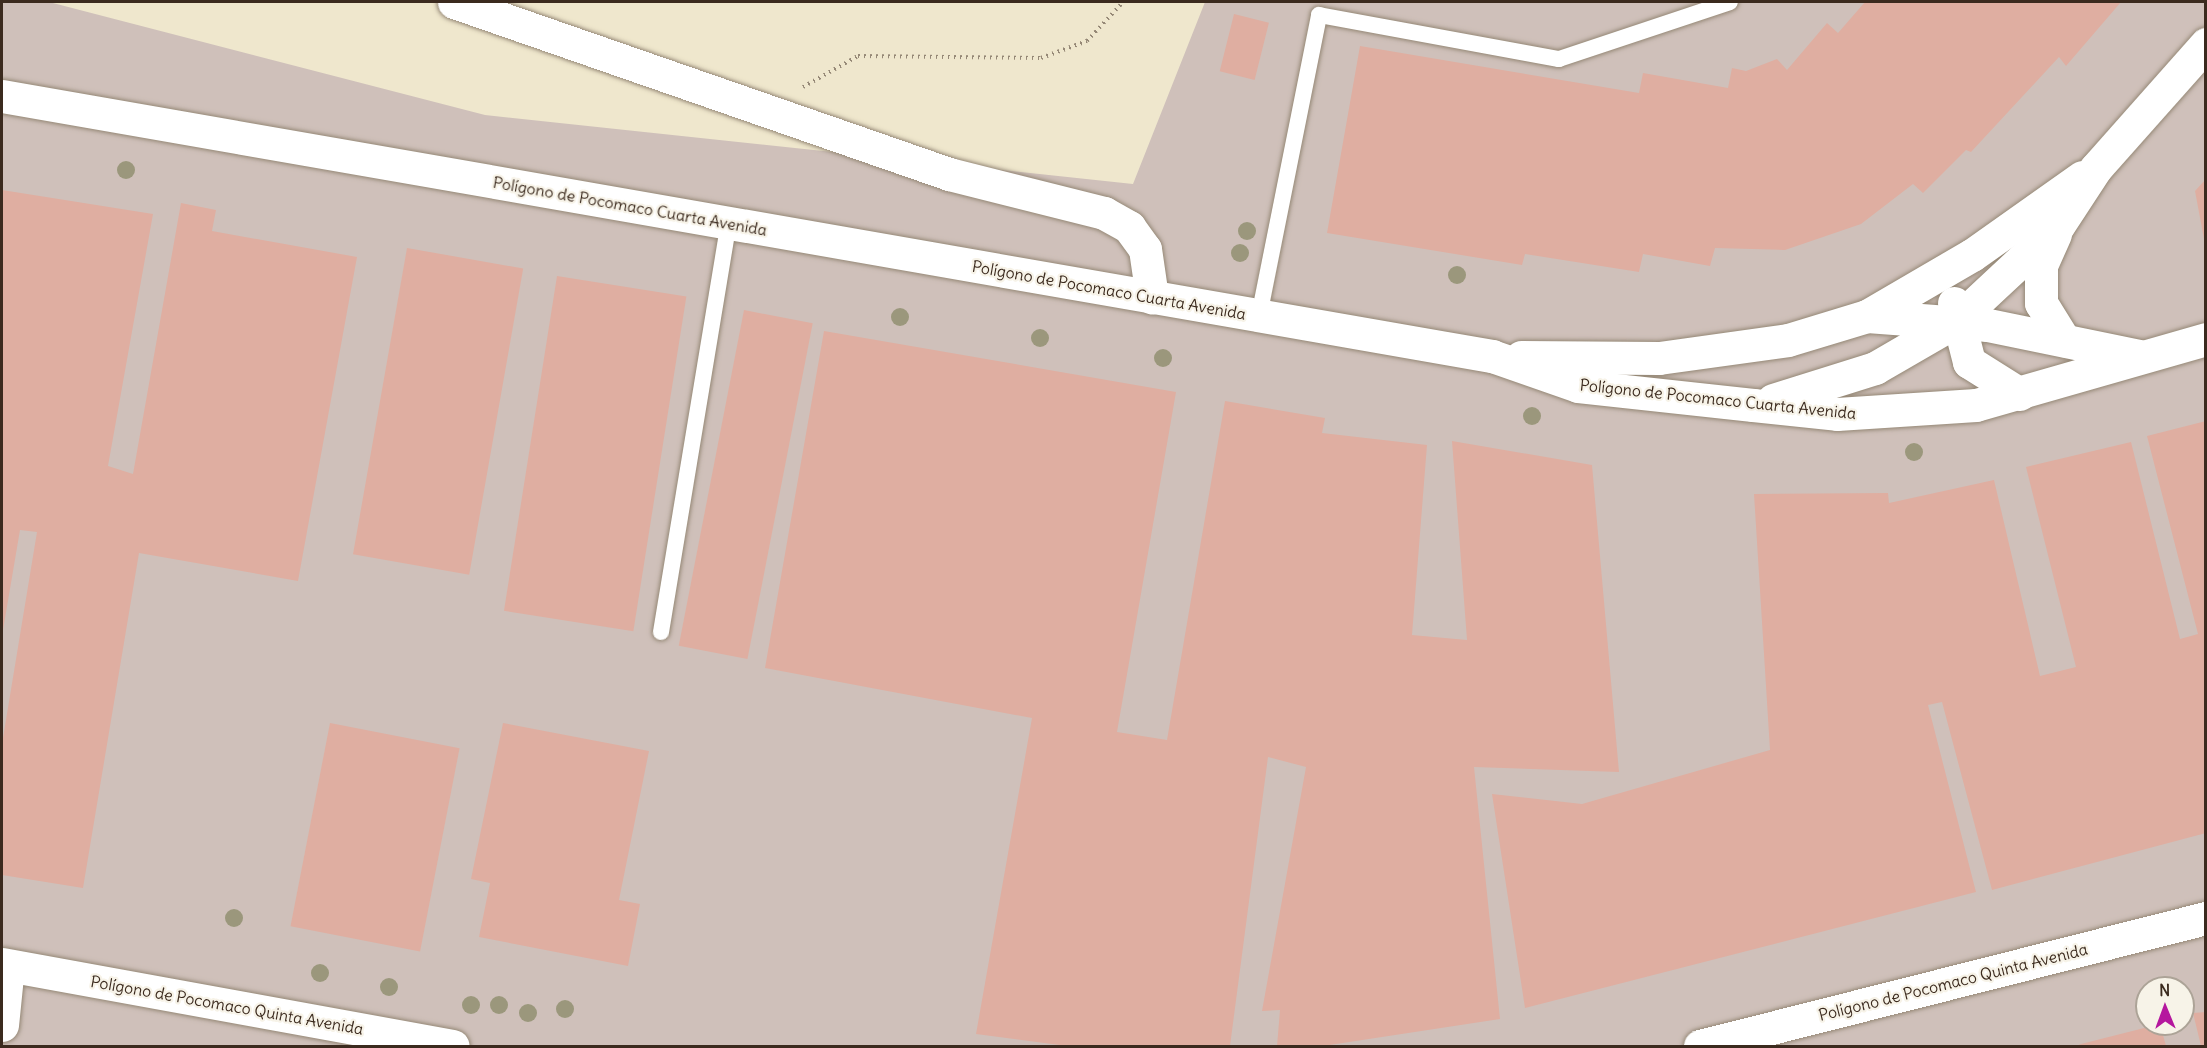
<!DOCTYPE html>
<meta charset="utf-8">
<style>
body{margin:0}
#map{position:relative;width:2207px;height:1048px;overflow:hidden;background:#efe7cd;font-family:Delius,sans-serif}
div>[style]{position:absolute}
.industrial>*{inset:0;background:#cfc0ba}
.building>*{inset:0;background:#dfaea1;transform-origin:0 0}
.path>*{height:4px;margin-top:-2px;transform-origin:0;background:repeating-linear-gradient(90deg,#958876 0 1.5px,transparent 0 6px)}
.roads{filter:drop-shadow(0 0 2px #958876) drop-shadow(0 0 2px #958876)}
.service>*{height:16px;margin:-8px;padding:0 8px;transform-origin:8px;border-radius:8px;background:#fff}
.minor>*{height:33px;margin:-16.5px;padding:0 16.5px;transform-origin:16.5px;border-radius:16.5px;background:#fff}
.trees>*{width:18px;height:18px;margin:-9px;border-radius:50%;background:#9b977c}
span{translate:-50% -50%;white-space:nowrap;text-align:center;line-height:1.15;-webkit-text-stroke:4.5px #f7f3e8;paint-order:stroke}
.street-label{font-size:16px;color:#3b2a1e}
.frame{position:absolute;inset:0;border:3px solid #3b2a1e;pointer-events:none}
.north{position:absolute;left:2135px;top:976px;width:60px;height:60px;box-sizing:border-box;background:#f7f3e8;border:2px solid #aca397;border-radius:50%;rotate:359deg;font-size:16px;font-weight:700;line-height:24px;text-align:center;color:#3b2a1e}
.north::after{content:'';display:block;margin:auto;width:21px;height:27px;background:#b5179e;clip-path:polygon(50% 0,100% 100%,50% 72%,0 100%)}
</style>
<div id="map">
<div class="industrial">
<div style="clip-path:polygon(evenodd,2px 2px,49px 2px,485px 115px,1133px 184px,1205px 2px,2205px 2px,2205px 1046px,2px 1046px,2px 2px,2147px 988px,2183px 988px,2183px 1024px,2147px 1024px,2147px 988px)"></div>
</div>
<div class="building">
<div style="clip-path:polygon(1865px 2px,2121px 2px,2066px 66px,2059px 57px,1971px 152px,1966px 150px,1923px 193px,1913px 184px,1861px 224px,1785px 250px,1715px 248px,1710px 266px,1643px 254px,1639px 272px,1525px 254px,1522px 265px,1327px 233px,1360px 46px,1639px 93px,1643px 73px,1728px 88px,1732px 68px,1746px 71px,1777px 59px,1787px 70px,1827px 23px,1838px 33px)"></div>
<div style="left:1234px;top:14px;width:36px;height:59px;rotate:14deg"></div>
<div style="clip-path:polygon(2206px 179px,2206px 239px,2204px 239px,2195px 191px)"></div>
<div style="clip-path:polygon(2px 190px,153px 214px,108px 466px,133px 474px,181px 203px,216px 210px,212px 231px,357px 257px,298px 581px,139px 553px,83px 888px,2px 875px,2px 744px,37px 532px,20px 530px,2px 636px)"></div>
<div style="left:407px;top:248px;width:118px;height:311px;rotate:10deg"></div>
<div style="left:557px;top:276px;width:131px;height:339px;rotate:9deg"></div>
<div style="left:744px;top:310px;width:70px;height:342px;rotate:11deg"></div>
<div style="clip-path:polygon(824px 331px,1176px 392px,1117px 732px,1167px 740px,1225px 401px,1325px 418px,1322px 433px,1427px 445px,1412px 635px,1467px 640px,1452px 441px,1592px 465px,1619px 772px,1474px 767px,1500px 1019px,1323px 1046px,1277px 1046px,1280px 1010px,1262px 1011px,1306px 767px,1268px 757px,1230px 1046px,1067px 1046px,976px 1034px,1032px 718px,765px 668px)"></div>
<div style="clip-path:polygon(2206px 421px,2206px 833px,1992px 890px,1942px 702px,1928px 705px,1976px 892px,1525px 1008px,1492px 794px,1582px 804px,1770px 750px,1754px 494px,1888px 493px,1889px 503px,1994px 480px,2040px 676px,2076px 667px,2026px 467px,2131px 442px,2180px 639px,2198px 634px,2147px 436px)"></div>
<div style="left:330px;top:723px;width:132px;height:207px;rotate:11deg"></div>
<div style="clip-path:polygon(503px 723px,649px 751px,619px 900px,640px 904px,628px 966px,479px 937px,490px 883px,471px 879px)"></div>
<div style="clip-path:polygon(2206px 1012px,2206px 1046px,2201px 1046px,2193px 1013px)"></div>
<div style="clip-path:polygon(2160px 1024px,2166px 1046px,2076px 1046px,2081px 1044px)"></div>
</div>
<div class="path">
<div style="left:803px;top:87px;width:63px;rotate:-29.4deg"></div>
<div style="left:858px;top:56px;width:183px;rotate:0.6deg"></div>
<div style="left:1041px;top:58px;width:49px;rotate:-20.3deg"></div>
<div style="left:1087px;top:41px;width:53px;rotate:-47.3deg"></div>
</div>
<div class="roads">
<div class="service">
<div style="left:1259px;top:316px;width:307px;rotate:-78.7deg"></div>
<div style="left:1319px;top:15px;width:244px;rotate:10.4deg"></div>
<div style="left:1559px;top:59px;width:180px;rotate:-18.4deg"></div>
<div style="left:661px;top:632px;width:415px;rotate:-80.6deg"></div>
</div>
<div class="minor">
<div style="left:454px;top:2px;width:524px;rotate:19.16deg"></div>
<div style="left:949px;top:174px;width:160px;rotate:14.1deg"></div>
<div style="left:1104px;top:213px;width:29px;rotate:29deg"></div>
<div style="left:1129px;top:227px;width:27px;rotate:54deg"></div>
<div style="left:1145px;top:249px;width:49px;rotate:81.7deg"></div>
<div style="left:2px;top:96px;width:1513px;rotate:9.9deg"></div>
<div style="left:1492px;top:356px;width:91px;rotate:19.2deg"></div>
<div style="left:1578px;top:386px;width:176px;rotate:6.2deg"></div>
<div style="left:1753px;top:405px;width:84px;rotate:6.1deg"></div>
<div style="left:1837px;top:414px;width:139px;rotate:-3.7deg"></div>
<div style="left:1976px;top:405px;width:239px;rotate:-16deg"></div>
<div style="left:2055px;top:234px;width:34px;rotate:114deg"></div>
<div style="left:2041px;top:265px;width:38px;rotate:90deg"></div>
<div style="left:2041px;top:303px;width:44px;rotate:58.1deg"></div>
<div style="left:1954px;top:303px;width:61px;rotate:75.7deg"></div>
<div style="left:1969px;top:362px;width:60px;rotate:32.1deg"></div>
<div style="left:1867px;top:316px;width:121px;rotate:-30.2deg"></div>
<div style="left:1972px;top:255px;width:135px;rotate:-35.3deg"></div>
<div style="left:1521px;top:357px;width:138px;rotate:0.4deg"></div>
<div style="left:1659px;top:358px;width:130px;rotate:-7.9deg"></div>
<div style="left:1788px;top:340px;width:83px;rotate:-16.9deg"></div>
<div style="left:1867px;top:316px;width:121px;rotate:4.3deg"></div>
<div style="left:1988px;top:325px;width:154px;rotate:11.6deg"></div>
<div style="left:1773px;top:400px;width:107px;rotate:-17.4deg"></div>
<div style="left:1875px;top:368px;width:94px;rotate:-30.1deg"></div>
<div style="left:1956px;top:321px;width:139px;rotate:-43deg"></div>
<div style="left:2058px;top:226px;width:69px;rotate:-56.8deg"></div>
<div style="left:2096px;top:168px;width:166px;rotate:-48.4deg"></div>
<div style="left:2px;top:964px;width:458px;rotate:10.3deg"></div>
<div style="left:2px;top:1025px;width:59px;rotate:-84.2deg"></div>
<div style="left:1700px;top:1046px;width:522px;rotate:-14.2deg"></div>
</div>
</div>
<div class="trees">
<div style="left:126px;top:170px"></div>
<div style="left:1247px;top:231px"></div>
<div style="left:1240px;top:253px"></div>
<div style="left:1457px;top:275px"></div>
<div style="left:900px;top:317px"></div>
<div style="left:1040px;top:338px"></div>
<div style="left:1163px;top:358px"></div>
<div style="left:1532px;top:416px"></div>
<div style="left:1914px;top:452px"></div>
<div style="left:234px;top:918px"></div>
<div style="left:320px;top:973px"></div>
<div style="left:389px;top:987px"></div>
<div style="left:471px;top:1005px"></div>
<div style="left:499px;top:1005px"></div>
<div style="left:565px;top:1009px"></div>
<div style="left:528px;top:1013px"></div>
</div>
<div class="street-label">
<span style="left:630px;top:206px;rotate:10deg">Polígono de Pocomaco Cuarta Avenida</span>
<span style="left:1109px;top:290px;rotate:10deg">Polígono de Pocomaco Cuarta Avenida</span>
<span style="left:1718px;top:399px;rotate:6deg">Polígono de Pocomaco Cuarta Avenida</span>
<span style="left:1953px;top:982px;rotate:-14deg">Polígono de Pocomaco Quinta Avenida</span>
<span style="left:227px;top:1005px;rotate:10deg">Polígono de Pocomaco Quinta Avenida</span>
</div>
<div class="frame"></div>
<div class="north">N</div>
</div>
